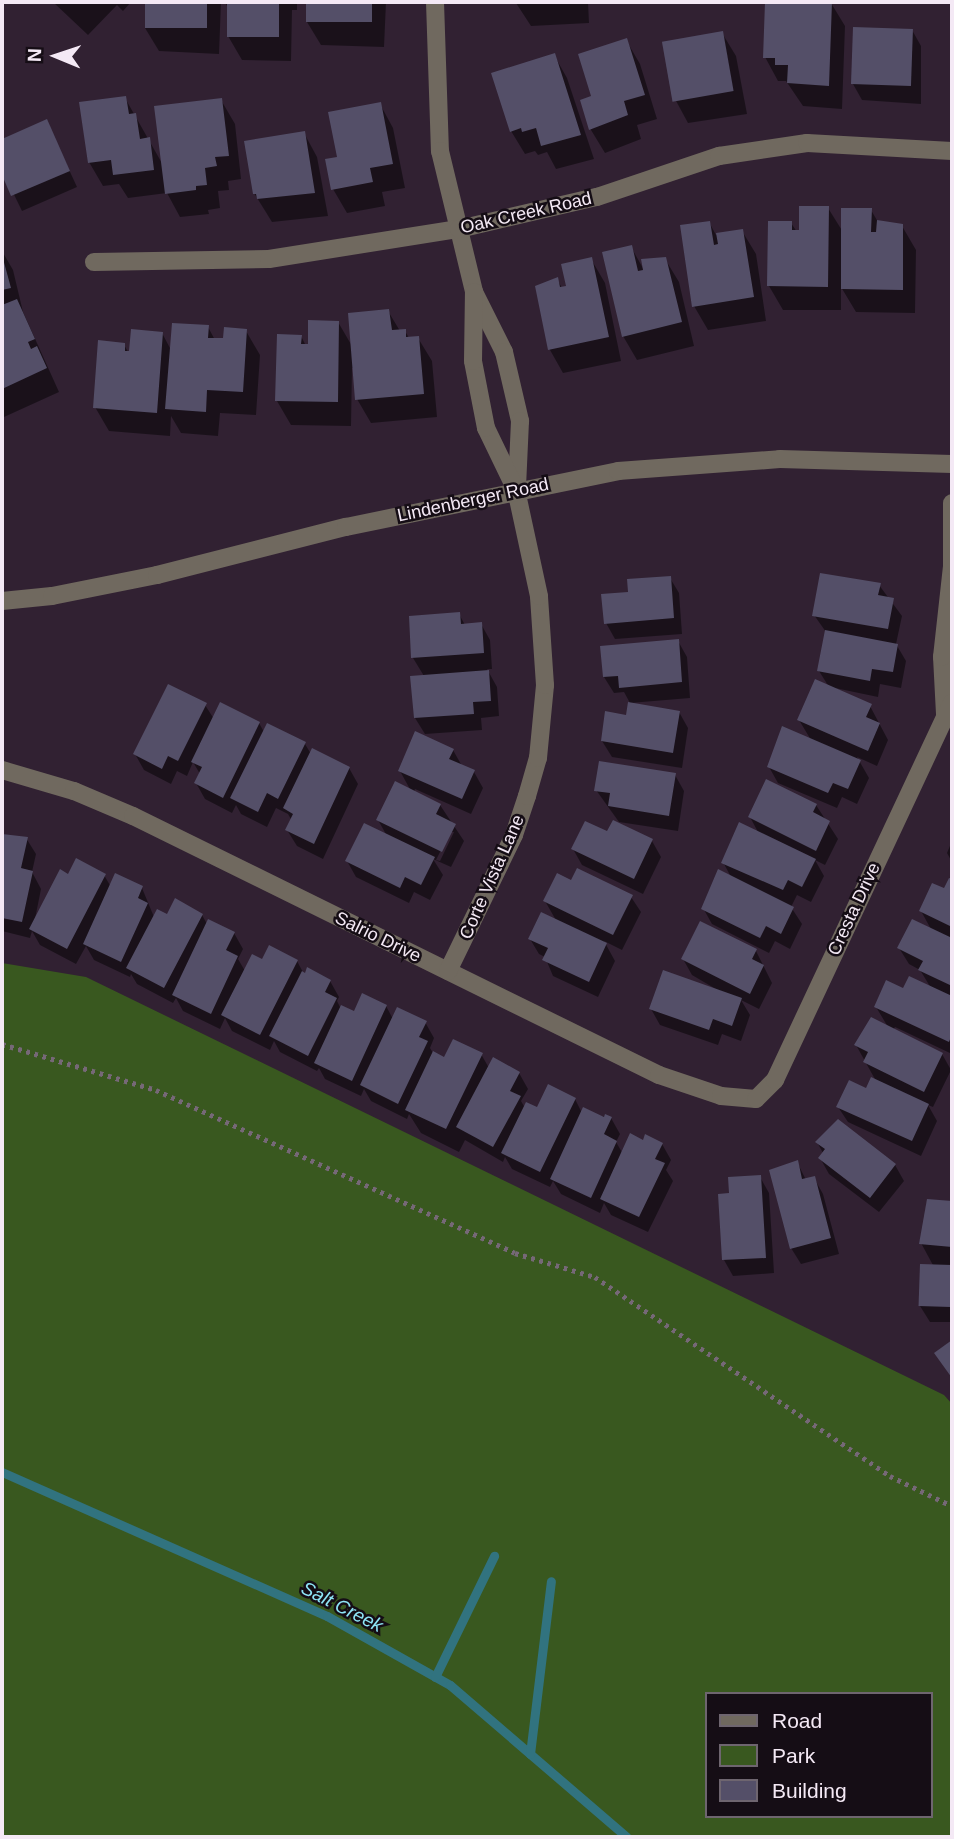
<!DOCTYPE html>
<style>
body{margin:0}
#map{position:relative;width:954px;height:1839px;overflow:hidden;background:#312132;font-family:Helvetica,sans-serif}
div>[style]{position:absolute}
.green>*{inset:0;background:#39581f}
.shadow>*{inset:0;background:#0007}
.stream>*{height:9px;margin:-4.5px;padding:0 4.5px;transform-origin:4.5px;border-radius:4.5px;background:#31737f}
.building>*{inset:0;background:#544f68;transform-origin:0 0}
.path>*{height:4.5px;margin-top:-2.25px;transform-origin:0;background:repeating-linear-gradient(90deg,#766877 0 3.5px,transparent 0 8.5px)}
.minor>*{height:18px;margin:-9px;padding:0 9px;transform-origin:9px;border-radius:9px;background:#70695f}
.tertiary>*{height:18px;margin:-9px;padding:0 9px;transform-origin:9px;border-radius:9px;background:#70695f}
span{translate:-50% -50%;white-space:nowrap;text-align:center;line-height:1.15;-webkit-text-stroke:5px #150d15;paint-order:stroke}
.street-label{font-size:18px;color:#f4e9f5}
.water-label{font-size:19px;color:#8ee5f6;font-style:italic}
.frame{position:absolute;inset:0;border:4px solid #f4e9f5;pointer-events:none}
.legend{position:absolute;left:705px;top:1692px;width:228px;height:126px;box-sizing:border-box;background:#150d15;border:2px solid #6e656f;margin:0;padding:9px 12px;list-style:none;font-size:21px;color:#f4e9f5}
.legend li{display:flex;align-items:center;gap:14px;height:35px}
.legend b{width:35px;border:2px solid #6e656f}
.north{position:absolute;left:21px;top:21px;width:70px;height:70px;-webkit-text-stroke:5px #150d15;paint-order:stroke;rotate:272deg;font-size:19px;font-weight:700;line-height:28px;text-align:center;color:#f4e9f5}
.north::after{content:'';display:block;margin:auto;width:24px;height:32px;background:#f4e9f5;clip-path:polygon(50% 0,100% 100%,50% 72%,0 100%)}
</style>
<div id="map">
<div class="green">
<div style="clip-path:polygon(evenodd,2px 963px,86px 977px,944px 1395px,952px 1404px,952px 1837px,2px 1837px,2px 963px,707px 1694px,931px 1694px,931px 1816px,707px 1816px,707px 1694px)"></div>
</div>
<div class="shadow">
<div style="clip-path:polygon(53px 2px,131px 2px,123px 11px,117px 5px,88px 35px)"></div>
<div style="clip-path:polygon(148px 2px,221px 2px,219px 54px,159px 51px,145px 28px)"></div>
<div style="clip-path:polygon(225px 2px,297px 2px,297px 10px,292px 10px,291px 61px,242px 60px,228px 36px,228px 8px)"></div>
<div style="clip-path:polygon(308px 2px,386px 2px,384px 47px,321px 45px,307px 22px)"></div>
<div style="clip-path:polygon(504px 2px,588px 2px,589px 23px,531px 26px,516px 3px)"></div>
<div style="clip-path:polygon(767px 2px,831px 3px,845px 26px,842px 109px,803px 106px,786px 81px,778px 81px,765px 57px)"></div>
<div style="clip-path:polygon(912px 30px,921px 46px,921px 104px,862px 100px,853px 84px)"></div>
<div style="clip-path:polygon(722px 33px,736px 56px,747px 114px,688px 123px,675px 99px)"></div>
<div style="clip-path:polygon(626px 40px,640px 64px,657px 119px,637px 125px,641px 139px,605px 153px,591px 130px,582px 101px,593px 97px)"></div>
<div style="clip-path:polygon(554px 55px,567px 78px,594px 159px,556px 169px,547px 152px,538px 155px,535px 151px,525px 154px,511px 131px)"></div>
<div style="clip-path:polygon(125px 98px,163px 165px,221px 100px,235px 124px,241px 179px,228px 181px,229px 190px,218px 191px,220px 208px,208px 210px,209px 214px,180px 217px,167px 193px,128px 198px,119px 184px,103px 186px,89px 162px)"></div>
<div style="clip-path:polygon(380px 104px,393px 128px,405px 188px,382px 192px,385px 206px,347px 213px,333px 189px)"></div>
<div style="clip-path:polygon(47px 122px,77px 187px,22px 211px,2px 170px,2px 141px)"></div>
<div style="clip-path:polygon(304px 133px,317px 157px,328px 216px,272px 222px,254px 193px)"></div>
<div style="clip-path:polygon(828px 208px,843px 232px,871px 210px,878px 222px,902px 226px,916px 250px,915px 313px,856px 312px,841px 287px,841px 310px,783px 310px,769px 286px,791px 223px,797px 232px)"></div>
<div style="clip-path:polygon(709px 222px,716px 235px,742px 231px,756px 254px,766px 321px,708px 330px,694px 306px)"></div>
<div style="clip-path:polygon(631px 247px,644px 270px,665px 259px,679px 282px,694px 346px,637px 360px,623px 336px)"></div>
<div style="clip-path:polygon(2px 251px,13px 270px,23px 312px,59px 392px,4px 417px)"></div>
<div style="clip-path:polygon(591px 259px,605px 283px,621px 361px,563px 373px,550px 350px,557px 279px,562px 288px,568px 287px)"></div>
<div style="clip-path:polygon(388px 311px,400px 331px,405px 331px,409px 338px,418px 338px,432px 361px,437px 417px,371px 423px,357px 399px,354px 368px,352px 368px,351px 426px,291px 425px,277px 401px,301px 336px,306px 346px,338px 322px,352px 346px)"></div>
<div style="clip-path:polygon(208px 327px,215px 340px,224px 340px,246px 331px,260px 355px,256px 415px,220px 413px,218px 436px,181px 433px,171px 416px,170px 436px,109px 431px,95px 407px,124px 345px,130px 355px,162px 333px,171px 350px)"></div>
<div style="clip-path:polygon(670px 578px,679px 593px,682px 634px,615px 639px,606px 623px,630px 593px)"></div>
<div style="clip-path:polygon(879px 585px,902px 616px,896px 644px,906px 661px,901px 688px,880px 684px,878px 697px,835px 688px,870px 706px,888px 740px,877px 766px,857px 757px,869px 778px,857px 804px,842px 797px,837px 808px,778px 783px,769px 767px,811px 740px,799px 720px,829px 687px,819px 671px,826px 632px,814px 615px)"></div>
<div style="clip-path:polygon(459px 614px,465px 625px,481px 624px,490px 640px,492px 669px,487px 669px,497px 687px,499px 716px,481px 718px,482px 730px,425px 734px,415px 718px,412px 677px,424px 676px,413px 658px,411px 617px)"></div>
<div style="clip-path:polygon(678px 641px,687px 657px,690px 698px,630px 703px,624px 692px,614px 693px,604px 677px)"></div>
<div style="clip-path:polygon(205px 705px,214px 719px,259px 723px,264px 732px,305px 744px,311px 754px,349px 768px,358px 784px,323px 859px,297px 846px,287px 830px,292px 821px,288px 814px,276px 808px,267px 827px,241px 814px,236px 805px,232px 813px,205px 799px,196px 783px,200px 774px,193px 762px,187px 776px,177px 771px,171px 784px,144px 770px,135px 754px)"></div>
<div style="clip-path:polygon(679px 712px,688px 728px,682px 768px,612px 757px,602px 741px,627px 717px)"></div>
<div style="clip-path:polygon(evenodd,453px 750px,462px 766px,474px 772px,483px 788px,471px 814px,415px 789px,414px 792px,440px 805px,464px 841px,451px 867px,433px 859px,443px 875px,430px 900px,414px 892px,409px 903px,356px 877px,347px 861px,387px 836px,378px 820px,411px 791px,400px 771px,453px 750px,450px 832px,454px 832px,440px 861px,436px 860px,450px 832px)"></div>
<div style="clip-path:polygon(675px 775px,684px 791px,678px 831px,619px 822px,596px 790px)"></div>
<div style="clip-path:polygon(816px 805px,838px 839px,825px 865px,815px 860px,824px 876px,811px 902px,797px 895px,791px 907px,802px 924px,790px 949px,775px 941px,769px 953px,712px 924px,703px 908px,731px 877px,723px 862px,759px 834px,750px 817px)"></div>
<div style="clip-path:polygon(608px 833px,652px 841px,661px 857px,643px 894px,582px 865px,573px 849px)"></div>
<div style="clip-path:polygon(2px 836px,26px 838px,36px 854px,32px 872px,41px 889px,35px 919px,69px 876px,104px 875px,111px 887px,142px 888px,154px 917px,202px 915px,207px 924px,234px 933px,243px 949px,238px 959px,245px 971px,262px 961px,297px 961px,305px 976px,330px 981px,339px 997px,337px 1001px,340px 1007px,354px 1013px,386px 1006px,393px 1019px,425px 1022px,434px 1038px,430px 1048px,433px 1053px,445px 1059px,481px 1054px,489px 1068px,519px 1073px,528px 1089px,521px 1101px,525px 1108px,538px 1109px,575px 1099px,582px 1113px,611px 1118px,620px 1134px,616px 1142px,623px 1154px,644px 1142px,662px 1144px,671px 1160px,666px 1170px,673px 1181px,648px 1232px,611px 1215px,604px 1203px,600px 1213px,561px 1194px,553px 1181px,550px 1187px,512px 1169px,505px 1157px,503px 1162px,465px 1140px,459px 1152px,421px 1133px,409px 1114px,407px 1119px,371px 1101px,364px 1089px,361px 1096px,325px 1079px,319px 1068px,317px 1071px,280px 1052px,274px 1041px,270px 1050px,232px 1031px,225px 1018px,220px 1029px,183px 1011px,176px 998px,173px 1003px,137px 984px,131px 974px,130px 977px,94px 960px,86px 946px,76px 964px,40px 945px,32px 931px,30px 938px,2px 931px)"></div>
<div style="clip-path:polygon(952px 841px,952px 862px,947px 853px)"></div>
<div style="clip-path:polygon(949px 880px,952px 881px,952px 1054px,895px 1027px,893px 1030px,942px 1054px,951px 1070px,933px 1107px,928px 1105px,937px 1121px,921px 1156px,848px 1122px,838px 1107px,867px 1090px,876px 1081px,856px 1045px,888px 1027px,876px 1007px,904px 991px,931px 988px,920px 970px,909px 964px,899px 948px,932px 931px,921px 911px,944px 891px)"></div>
<div style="clip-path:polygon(572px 882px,631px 897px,641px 912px,622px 950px,604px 941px,615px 961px,598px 997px,553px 976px,545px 957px,539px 954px,530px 939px,557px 922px,545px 901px)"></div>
<div style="clip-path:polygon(701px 923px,756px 951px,772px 983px,759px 1009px,741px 1000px,750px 1015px,741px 1041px,722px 1034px,718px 1045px,660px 1025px,651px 1009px,721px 992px,692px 975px,683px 959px)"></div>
<div style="clip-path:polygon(817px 1142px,895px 1165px,904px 1181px,879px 1212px,829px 1174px,820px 1158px,823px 1153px)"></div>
<div style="clip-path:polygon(797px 1162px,806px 1180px,814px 1178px,823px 1194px,839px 1254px,801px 1264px,791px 1248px)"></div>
<div style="clip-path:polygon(760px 1177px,769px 1193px,774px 1273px,733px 1276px,724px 1260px,731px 1195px)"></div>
<div style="clip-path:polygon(929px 1201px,952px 1203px,952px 1322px,930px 1322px,920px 1306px,934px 1267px,921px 1243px)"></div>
</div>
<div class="stream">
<div style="left:2px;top:1472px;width:355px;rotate:23.9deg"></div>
<div style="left:327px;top:1616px;width:141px;rotate:29.3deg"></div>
<div style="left:450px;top:1685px;width:233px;rotate:40.7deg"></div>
<div style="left:435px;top:1677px;width:135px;rotate:-64deg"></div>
<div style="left:530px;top:1754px;width:174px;rotate:-83.1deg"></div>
</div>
<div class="building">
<div style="left:145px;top:2px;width:62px;height:26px"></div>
<div style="left:227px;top:2px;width:52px;height:35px"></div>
<div style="left:306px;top:2px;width:66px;height:20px"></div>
<div style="clip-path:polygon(765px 2px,832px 2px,829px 86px,787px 83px,788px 65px,775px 65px,775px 58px,763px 58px)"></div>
<div style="left:853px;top:27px;width:60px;height:57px;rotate:2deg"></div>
<div style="left:723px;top:31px;width:61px;height:62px;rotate:80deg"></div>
<div style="clip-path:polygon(627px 38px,645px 95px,624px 101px,628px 115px,589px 130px,580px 100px,591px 96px,578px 54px)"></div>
<div style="clip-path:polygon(555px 53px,581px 135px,541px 146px,536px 128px,522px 132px,521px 128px,510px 132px,491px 73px)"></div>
<div style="clip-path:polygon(126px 96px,129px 114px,136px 113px,140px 139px,150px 137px,154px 170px,113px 175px,111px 160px,88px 163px,79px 102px)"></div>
<div style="clip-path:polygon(222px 98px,229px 156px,215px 157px,217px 166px,205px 168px,207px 185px,196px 186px,196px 190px,165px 194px,154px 106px)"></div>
<div style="clip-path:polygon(381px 102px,393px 164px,370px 168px,373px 182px,331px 190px,325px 159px,337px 157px,328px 112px)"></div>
<div style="clip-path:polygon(47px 119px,70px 171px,11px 196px,2px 175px,2px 139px)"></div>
<div style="clip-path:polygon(305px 131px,315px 193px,257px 199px,256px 194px,253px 194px,244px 141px)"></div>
<div style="clip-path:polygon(799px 206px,829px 206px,828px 287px,767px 286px,768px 221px,792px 221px,792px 230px,799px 230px)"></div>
<div style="clip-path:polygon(841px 208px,872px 208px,871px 232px,876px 232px,877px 220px,903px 224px,903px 290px,841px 289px)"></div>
<div style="clip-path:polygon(710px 221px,714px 245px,718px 244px,716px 233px,743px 229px,754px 297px,692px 307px,680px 225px)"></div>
<div style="clip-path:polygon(632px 245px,638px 271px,643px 270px,641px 259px,666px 257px,682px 322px,622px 337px,602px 252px)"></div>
<div style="clip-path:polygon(2px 255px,11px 288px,2px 290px)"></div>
<div style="clip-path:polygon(592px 257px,609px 337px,548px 350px,535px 286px,558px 277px,560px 287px,566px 286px,561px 264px)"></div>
<div style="clip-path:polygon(17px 299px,35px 339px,28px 342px,31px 349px,37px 346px,47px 368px,2px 389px,2px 305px)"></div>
<div style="clip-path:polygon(389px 309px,392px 330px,406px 329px,406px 337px,419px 336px,424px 394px,355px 400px,348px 313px)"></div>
<div style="clip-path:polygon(308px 320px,339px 321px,338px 402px,275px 401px,277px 334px,302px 335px,301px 344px,308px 344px)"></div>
<div style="clip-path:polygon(172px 323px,209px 325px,208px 338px,223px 338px,224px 327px,247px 329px,243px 392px,207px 390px,206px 412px,165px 409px)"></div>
<div style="clip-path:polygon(131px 329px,163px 332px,157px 413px,93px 408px,98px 340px,125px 343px,125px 351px,129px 351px)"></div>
<div style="clip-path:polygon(820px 573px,881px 583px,878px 595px,894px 598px,888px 629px,812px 616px)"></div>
<div style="clip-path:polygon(671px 576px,674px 618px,604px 624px,601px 594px,628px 592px,627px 579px)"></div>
<div style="clip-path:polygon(460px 612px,461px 624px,482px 622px,484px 653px,411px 658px,409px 616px)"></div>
<div style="clip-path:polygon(825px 630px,898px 644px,893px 672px,872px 669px,870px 681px,817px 671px)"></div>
<div style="clip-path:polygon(679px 639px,682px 682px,619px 688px,618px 676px,603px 677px,600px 646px)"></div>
<div style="clip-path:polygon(489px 670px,491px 701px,473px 702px,474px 714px,414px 718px,410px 676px)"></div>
<div style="clip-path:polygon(815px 679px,872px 704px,866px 717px,880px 723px,868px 751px,797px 720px)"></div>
<div style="clip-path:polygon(168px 684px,207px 703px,178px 761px,168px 756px,162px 769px,133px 754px)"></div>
<div style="clip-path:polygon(220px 702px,260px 722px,223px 798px,194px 783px,202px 767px,191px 762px)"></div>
<div style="clip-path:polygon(628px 702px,680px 711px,673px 753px,601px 741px,605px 711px,626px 715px)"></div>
<div style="clip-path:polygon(267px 723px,306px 742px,278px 799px,267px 793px,258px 812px,230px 798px)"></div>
<div style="clip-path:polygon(782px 726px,861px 760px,848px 789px,833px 783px,828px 793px,767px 767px)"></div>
<div style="clip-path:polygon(415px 731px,454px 749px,449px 759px,475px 770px,462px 799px,398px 771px)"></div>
<div style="clip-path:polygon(312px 748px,350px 767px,314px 844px,285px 830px,293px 814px,283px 808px)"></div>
<div style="clip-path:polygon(599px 761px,676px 773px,669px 816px,608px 806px,610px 793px,594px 791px)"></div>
<div style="clip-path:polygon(766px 779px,817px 804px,813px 812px,830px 821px,816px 851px,748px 817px)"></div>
<div style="clip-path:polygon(395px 781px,441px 804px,436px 814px,456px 824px,442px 852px,376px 820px)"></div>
<div style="clip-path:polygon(613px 820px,653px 839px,634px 879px,571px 849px,585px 821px,607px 831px)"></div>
<div style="clip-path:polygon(739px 822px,816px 859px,802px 887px,788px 880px,783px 890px,721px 863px)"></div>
<div style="clip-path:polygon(364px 823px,435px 857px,421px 885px,405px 877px,400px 888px,345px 861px)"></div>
<div style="clip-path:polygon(2px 834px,28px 837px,21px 868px,33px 871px,22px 922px,2px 918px)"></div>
<div style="clip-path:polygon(76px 858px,106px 874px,67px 949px,29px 929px,60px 869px,68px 874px)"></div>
<div style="clip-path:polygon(577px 868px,633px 895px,613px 935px,543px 901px,557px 873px,571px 880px)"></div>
<div style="clip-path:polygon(718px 869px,794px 907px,781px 934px,766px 926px,760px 938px,701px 909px)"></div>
<div style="clip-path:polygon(115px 873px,143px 886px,138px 898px,148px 903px,121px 962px,83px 944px)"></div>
<div style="clip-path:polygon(949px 878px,952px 879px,952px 927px,919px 911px,932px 883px,944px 888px)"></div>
<div style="clip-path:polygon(175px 898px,203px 914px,164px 988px,126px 968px,157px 909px,167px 914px)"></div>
<div style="clip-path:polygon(541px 912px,607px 943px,589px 982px,542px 960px,548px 948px,528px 939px)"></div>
<div style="clip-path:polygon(208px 919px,235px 932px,226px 950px,238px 956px,211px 1014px,172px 995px)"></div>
<div style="clip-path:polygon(912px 919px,952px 938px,952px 986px,918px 970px,923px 961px,897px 948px)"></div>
<div style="clip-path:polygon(700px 921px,757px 949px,752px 959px,764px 965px,750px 994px,681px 959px)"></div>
<div style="clip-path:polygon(269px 945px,298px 960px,260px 1035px,221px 1015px,252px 954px,262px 959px)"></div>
<div style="clip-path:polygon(307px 967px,331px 980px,325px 992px,337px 998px,308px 1056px,269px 1036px,302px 971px,305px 973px)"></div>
<div style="clip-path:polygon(663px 970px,742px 998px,732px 1026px,713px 1019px,709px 1030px,649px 1009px)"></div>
<div style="clip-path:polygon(909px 976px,952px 996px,952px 1034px,949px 1042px,874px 1007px,886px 980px,903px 988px)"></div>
<div style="clip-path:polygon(362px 993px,387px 1005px,352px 1081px,314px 1063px,341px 1005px,354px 1011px)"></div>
<div style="clip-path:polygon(397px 1007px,427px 1021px,419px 1037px,428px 1041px,398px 1104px,360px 1085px)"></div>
<div style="clip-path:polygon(871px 1017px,943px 1053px,924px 1092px,863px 1062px,868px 1052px,854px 1045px)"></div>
<div style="clip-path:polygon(453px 1039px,483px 1053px,446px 1129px,405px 1110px,433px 1051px,444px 1057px)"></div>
<div style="clip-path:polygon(493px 1057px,520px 1072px,510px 1091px,521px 1096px,493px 1147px,456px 1127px)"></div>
<div style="clip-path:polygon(871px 1077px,929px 1104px,912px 1141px,836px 1107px,849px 1080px,866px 1088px)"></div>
<div style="clip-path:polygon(548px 1084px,576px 1098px,540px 1172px,501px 1153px,526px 1102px,537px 1107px)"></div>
<div style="clip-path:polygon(583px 1107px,604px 1117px,605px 1114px,612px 1117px,604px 1134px,617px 1141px,591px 1198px,550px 1179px)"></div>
<div style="clip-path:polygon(838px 1119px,896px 1164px,870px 1198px,818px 1158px,825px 1149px,815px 1142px)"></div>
<div style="clip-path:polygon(630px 1133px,643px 1140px,645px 1134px,663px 1143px,655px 1159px,665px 1163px,639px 1217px,600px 1199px)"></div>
<div style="clip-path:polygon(798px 1160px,802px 1179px,815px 1176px,831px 1238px,790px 1249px,769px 1170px)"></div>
<div style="clip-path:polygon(761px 1175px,766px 1258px,722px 1260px,718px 1194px,729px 1193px,728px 1177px)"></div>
<div style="clip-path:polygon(927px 1199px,952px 1201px,952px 1247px,919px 1244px)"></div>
<div style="left:920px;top:1264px;width:32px;height:42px;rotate:2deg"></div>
<div style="clip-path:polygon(952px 1340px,952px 1378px,934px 1353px)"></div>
</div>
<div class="path">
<div style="left:2px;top:1044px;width:161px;rotate:16.6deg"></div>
<div style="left:156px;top:1090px;width:394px;rotate:24.4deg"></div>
<div style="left:515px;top:1253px;width:84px;rotate:16.7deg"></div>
<div style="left:595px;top:1277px;width:356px;rotate:34deg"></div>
<div style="left:890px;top:1476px;width:69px;rotate:25.8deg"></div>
</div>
<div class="minor">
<div style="left:435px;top:2px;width:149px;rotate:88.1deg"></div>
<div style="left:440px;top:151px;width:145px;rotate:76.4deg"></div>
<div style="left:474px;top:292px;width:67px;rotate:63.4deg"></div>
<div style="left:504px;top:352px;width:71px;rotate:76.9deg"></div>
<div style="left:520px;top:421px;width:65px;rotate:92.6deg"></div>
<div style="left:94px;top:262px;width:175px;rotate:-1deg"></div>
<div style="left:269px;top:259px;width:192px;rotate:-9deg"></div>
<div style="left:459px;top:229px;width:142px;rotate:-13.1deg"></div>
<div style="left:597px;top:197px;width:129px;rotate:-18.6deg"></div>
<div style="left:719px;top:156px;width:89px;rotate:-8.4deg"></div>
<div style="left:807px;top:143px;width:145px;rotate:3.2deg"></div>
<div style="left:945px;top:714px;width:57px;rotate:-93deg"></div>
<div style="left:942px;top:657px;width:92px;rotate:-83.7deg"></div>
<div style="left:952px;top:566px;width:63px;rotate:-90deg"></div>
<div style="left:2px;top:770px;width:75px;rotate:16.3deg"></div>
<div style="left:74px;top:791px;width:64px;rotate:23deg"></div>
<div style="left:133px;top:816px;width:586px;rotate:26.22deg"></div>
<div style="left:659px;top:1075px;width:65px;rotate:18.7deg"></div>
<div style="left:721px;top:1096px;width:35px;rotate:5deg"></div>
<div style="left:756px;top:1099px;width:27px;rotate:-45deg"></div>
<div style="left:775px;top:1080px;width:416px;rotate:-64.9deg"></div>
<div style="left:448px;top:971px;width:151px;rotate:-64.1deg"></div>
<div style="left:514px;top:835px;width:41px;rotate:-71.6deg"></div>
<div style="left:527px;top:796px;width:40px;rotate:-74deg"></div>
<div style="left:538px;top:758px;width:73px;rotate:-84.5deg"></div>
<div style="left:545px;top:685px;width:89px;rotate:-93.9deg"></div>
<div style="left:539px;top:596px;width:108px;rotate:-102.2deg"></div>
<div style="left:516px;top:490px;width:69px;rotate:-115.8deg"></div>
<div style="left:486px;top:428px;width:68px;rotate:-101deg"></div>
<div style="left:473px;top:361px;width:69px;rotate:-89.2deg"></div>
</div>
<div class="tertiary">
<div style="left:2px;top:601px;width:50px;rotate:-5.7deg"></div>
<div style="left:52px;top:596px;width:107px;rotate:-11.3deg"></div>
<div style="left:157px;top:575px;width:195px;rotate:-14.3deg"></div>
<div style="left:346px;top:527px;width:278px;rotate:-11.6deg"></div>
<div style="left:618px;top:471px;width:162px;rotate:-4.2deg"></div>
<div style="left:780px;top:459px;width:172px;rotate:1.7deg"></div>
</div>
<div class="street-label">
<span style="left:526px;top:213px;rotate:-13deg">Oak Creek Road</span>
<span style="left:473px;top:500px;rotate:-12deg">Lindenberger Road</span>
<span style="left:492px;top:877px;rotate:-66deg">Corte Vista Lane</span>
<span style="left:854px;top:909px;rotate:-65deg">Cresta Drive</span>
<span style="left:378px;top:937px;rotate:26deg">Salrio Drive</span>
</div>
<div class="water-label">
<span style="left:342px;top:1607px;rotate:27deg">Salt Creek</span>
</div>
<div class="frame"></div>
<ul class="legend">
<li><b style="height:9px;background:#70695f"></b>Road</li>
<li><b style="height:19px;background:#39581f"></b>Park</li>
<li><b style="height:19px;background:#544f68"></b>Building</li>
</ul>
<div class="north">N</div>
</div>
